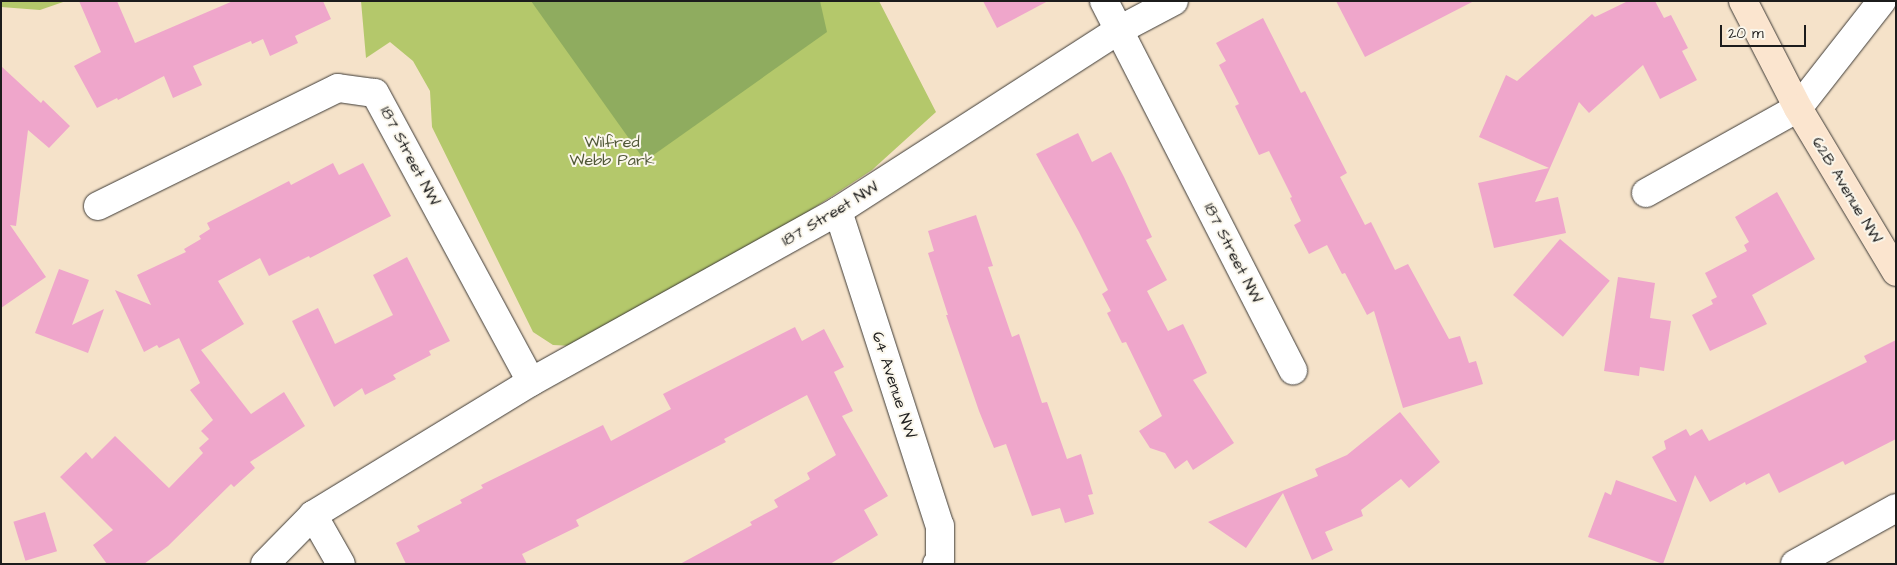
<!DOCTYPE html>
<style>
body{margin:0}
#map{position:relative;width:1897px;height:565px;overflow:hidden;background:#f5e2c9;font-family:"Architects Daughter",sans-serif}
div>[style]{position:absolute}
.green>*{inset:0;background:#b4c86b}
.forest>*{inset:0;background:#8fac5f}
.building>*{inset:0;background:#efa6cb;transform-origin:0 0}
.roads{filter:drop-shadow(0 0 1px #3d3a36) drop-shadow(0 0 1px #3d3a36)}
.street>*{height:28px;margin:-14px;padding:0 14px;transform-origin:14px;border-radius:14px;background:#fff}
.secondary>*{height:28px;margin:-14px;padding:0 14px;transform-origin:14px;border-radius:14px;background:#fbe5cf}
span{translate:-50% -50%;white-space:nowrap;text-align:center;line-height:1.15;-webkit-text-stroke:4px #fbf7ec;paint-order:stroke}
.park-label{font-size:16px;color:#515838}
.street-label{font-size:16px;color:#1c1c1c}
.frame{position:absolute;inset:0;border:2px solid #1c1c1c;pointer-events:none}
.scale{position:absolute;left:1720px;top:25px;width:86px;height:22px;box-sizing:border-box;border:2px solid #1c1c1c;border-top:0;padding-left:6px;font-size:15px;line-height:18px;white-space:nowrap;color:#1c1c1c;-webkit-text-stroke:4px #fbf7ec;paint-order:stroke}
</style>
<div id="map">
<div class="green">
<div style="clip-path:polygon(1px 1px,66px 1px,40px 10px,1px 7px)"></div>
<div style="clip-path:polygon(361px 1px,879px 1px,936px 112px,872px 170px,765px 240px,573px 346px,553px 345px,533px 332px,432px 127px,430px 91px,413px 61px,390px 42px,366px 58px)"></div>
</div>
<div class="forest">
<div style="clip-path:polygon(531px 1px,820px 1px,827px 32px,645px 161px)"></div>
</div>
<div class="building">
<div style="clip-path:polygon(79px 1px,117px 1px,135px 43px,233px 1px,323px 1px,331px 19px,295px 36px,298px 43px,270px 56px,263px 39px,252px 44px,251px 41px,193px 66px,202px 85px,173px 98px,164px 76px,118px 100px,117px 98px,97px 108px,74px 66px,101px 52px)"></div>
<div style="clip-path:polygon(983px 1px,1048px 1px,997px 28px)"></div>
<div style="clip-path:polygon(1336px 1px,1474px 1px,1365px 57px)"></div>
<div style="clip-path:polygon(1628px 1px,1655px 1px,1664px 18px,1671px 15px,1688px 48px,1682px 51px,1697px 80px,1660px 99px,1643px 65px,1589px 113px,1579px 102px,1535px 202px,1558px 197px,1566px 233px,1494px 248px,1478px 183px,1549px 168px,1479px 137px,1506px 75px,1517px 81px,1592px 14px,1595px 17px)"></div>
<div style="clip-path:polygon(1263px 18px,1301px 93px,1305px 91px,1347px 173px,1340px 177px,1365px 225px,1371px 222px,1395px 270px,1408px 264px,1449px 339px,1460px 336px,1469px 363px,1476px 361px,1483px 384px,1403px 408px,1374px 311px,1367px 315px,1345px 273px,1342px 274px,1327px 245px,1309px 254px,1294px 225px,1301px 221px,1290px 198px,1292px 197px,1269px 151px,1259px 155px,1235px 106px,1239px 104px,1219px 65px,1226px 61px,1216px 43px)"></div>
<div style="clip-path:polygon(1px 66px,41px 103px,43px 100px,70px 126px,49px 148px,28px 130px,16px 226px,10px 225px,46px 277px,1px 308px)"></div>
<div style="clip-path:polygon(1078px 133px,1092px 162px,1111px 152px,1124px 177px,1152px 237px,1146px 240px,1167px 280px,1147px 291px,1168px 331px,1183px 324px,1207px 373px,1193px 380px,1234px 443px,1193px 470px,1187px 460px,1175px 469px,1165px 453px,1150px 448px,1139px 431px,1162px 416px,1126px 342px,1122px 343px,1107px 313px,1111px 311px,1102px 294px,1108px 290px,1079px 232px,1036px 154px)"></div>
<div style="clip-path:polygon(333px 163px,339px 175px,363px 163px,391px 216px,310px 258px,309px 256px,269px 276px,260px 258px,218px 281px,244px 324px,201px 350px,251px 414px,284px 392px,305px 426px,250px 462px,255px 468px,234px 487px,231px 484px,168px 546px,144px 564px,107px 564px,93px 545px,113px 530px,60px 477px,86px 452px,92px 459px,115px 436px,169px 488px,203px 453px,199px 448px,209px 439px,201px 431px,213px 420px,190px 390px,200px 383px,179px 338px,159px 348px,157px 345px,144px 352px,115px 290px,151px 305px,137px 275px,186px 252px,184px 249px,201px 239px,199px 236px,210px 229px,207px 223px,289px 181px,291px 185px)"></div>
<div style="clip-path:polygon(1777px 192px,1815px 259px,1752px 295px,1767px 324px,1710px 351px,1692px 315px,1713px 304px,1711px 300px,1717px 297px,1705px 273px,1747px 251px,1744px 245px,1749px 242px,1735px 217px)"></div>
<div style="clip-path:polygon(976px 215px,993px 266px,988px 267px,1012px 337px,1019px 334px,1042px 403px,1047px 402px,1067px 459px,1081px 454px,1093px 494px,1088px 495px,1094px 514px,1065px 523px,1060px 508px,1032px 516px,1006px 444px,994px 448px,979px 411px,946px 315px,948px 315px,928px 253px,934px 251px,928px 231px)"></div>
<div style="left:1560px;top:239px;width:65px;height:73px;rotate:40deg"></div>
<div style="clip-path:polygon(407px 257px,450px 341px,429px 351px,431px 355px,393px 375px,396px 379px,365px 395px,362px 388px,334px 407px,292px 321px,318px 308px,335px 344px,393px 315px,373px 275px)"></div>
<div style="clip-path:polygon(59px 269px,89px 280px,72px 325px,104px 309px,88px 353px,35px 333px)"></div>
<div style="clip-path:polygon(1618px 277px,1655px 283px,1650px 318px,1671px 321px,1664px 371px,1640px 367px,1639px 376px,1604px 371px)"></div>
<div style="clip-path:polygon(795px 327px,802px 341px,824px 329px,844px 367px,834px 372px,853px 411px,842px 416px,888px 496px,864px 510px,878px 535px,830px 564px,680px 564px,752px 525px,750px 522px,778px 507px,774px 500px,810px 479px,807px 473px,836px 455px,807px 395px,724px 439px,726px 442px,576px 520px,579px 526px,522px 554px,527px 564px,406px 564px,396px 543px,420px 531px,417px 526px,462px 503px,460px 500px,483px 488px,481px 485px,603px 425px,611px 441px,671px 409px,663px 394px)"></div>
<div style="clip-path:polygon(1896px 340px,1896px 439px,1845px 465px,1843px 461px,1779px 493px,1769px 473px,1746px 485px,1745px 482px,1710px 502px,1695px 475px,1663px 564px,1588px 537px,1605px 492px,1611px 495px,1616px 480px,1677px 502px,1652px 457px,1666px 449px,1664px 441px,1686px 429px,1690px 436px,1702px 429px,1709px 441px,1867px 362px,1864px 356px)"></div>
<div style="clip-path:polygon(1400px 412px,1440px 462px,1409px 488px,1401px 479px,1361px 510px,1363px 516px,1325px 532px,1333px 550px,1312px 560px,1283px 493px,1246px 548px,1208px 522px,1318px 476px,1315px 469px,1347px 455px)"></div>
<div style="left:45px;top:512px;width:41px;height:33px;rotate:73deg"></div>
</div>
<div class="roads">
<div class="street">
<div style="left:1104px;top:1px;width:415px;rotate:62.9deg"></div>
<div style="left:1646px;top:193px;width:174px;rotate:-29.2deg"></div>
<div style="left:1798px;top:108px;width:136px;rotate:-51.9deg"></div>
<div style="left:98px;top:206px;width:267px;rotate:-26.2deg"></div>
<div style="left:338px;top:88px;width:37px;rotate:8deg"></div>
<div style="left:375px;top:93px;width:328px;rotate:61.6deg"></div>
<div style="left:838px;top:211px;width:331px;rotate:72.1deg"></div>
<div style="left:940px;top:526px;width:34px;rotate:90deg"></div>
<div style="left:940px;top:560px;width:5px;rotate:127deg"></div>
<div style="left:313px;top:515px;width:56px;rotate:60.3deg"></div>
<div style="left:265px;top:564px;width:69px;rotate:-45.6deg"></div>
<div style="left:313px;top:515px;width:255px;rotate:-31.4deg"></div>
<div style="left:531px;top:382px;width:351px;rotate:-29.1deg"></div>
<div style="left:838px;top:211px;width:334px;rotate:-32.8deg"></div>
<div style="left:1119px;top:30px;width:62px;rotate:-27.8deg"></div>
<div style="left:1795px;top:564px;width:115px;rotate:-29deg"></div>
</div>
<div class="secondary">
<div style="left:1743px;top:1px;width:120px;rotate:62.8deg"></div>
<div style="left:1798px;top:108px;width:191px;rotate:59.1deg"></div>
</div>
</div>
<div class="park-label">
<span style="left:612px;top:151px">Wilfred<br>Webb Park</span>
</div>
<div class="street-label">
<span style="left:410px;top:156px;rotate:62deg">187 Street NW</span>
<span style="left:1847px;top:190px;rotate:59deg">62B Avenue NW</span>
<span style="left:830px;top:214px;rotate:-31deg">187 Street NW</span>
<span style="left:1233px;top:253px;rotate:63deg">187 Street NW</span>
<span style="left:894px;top:385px;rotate:72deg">64 Avenue NW</span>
</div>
<div class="frame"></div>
<div class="scale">20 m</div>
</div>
